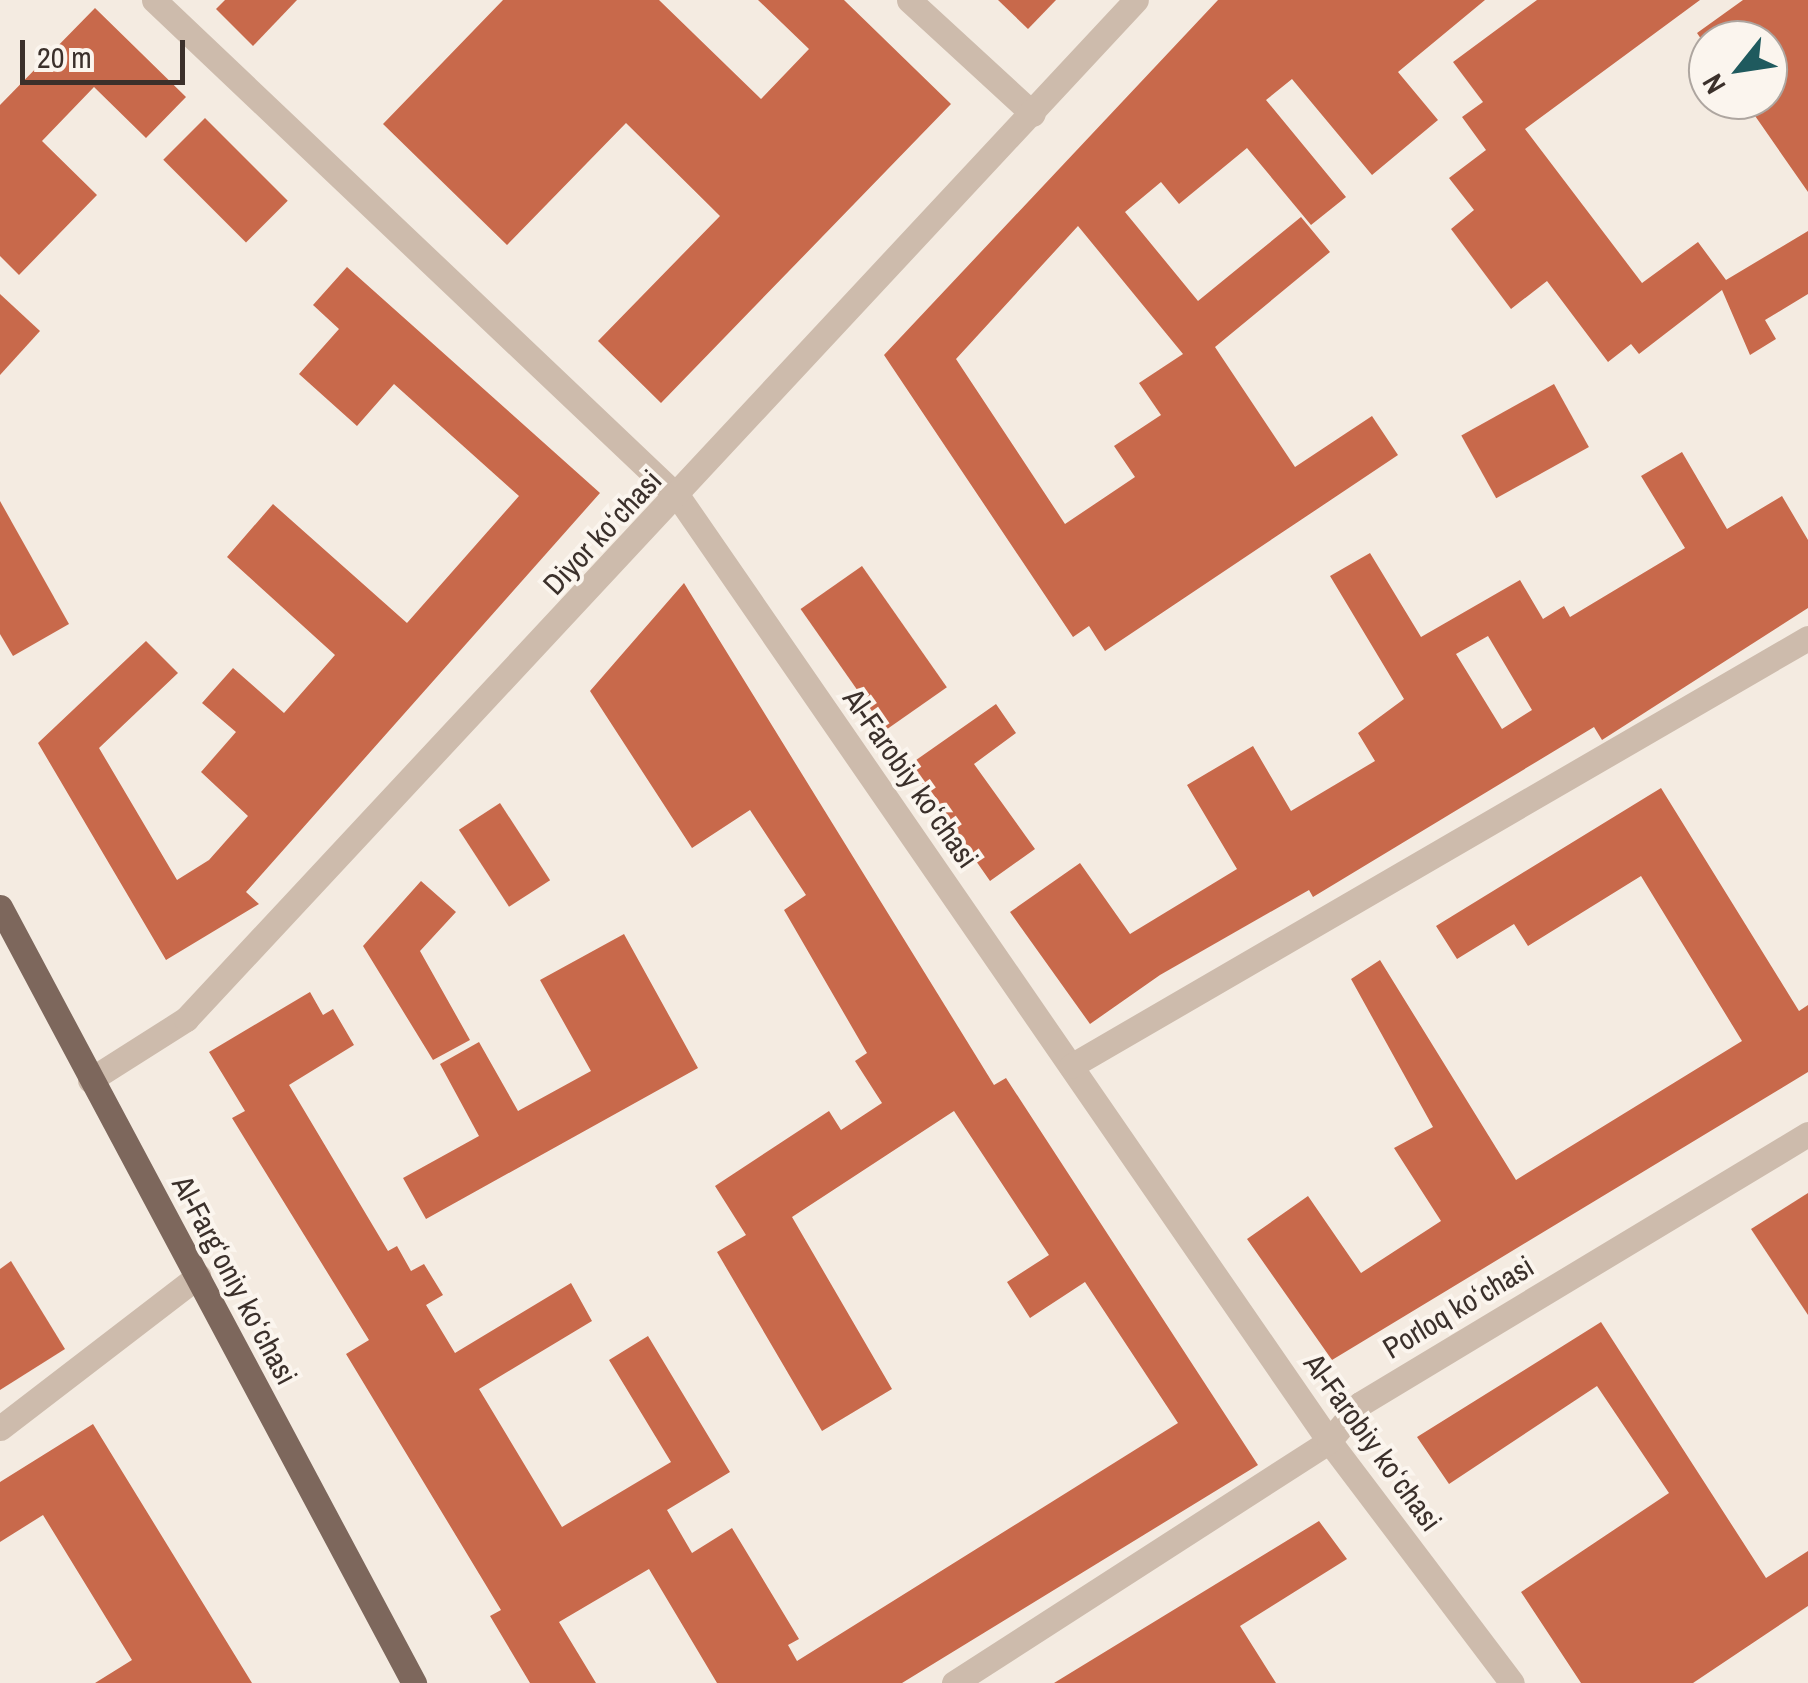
<!DOCTYPE html>
<meta charset="utf-8">
<style>
body{margin:0}
#map{position:relative;width:1808px;height:1683px;overflow:hidden;background:#f4ebe1;font-family:"Archivo Narrow",sans-serif}
div>[style]{position:absolute}
.building>*{inset:0;background:#c8694b;transform-origin:0 0}
.lane>*{height:25px;margin:-12.5px;padding:0 12.5px;transform-origin:12.5px;border-radius:12.5px;background:#cdbbac}
.street>*{height:25px;margin:-12.5px;padding:0 12.5px;transform-origin:12.5px;border-radius:12.5px;background:#cdbbac}
.primary>*{height:25px;margin:-12.5px;padding:0 12.5px;transform-origin:12.5px;border-radius:12.5px;background:#7d675c}
span{translate:-50% -50%;white-space:nowrap;text-align:center;line-height:1.15;-webkit-text-stroke:8px #fbf5ee;paint-order:stroke}
.street-label{font-size:30px;color:#3b302b}
.north{position:absolute;left:1688px;top:20px;width:100px;height:100px;box-sizing:border-box;background:#fbf5ee;border:2px solid #aea6a0;border-radius:50%;rotate:240deg;font-size:28px;font-weight:700;line-height:40px;text-align:center;color:#3b302b}
.north::after{content:'';display:block;margin:auto;width:35px;height:45px;background:#1f5a5e;clip-path:polygon(50% 0,100% 100%,50% 72%,0 100%)}
.scale{position:absolute;left:20px;top:40px;width:165px;height:45px;box-sizing:border-box;border:5px solid #3b302b;border-top:0;padding-left:12px;font-size:30px;line-height:35px;white-space:nowrap;color:#3b302b;-webkit-text-stroke:8px #fbf5ee;paint-order:stroke}
</style>
<div id="map">
<div class="building">
<div style="clip-path:polygon(225px 0,297px 0,253px 46px,216px 9px)"></div>
<div style="clip-path:polygon(503px 0,659px 0,761px 99px,809px 49px,758px 0,844px 0,951px 104px,661px 403px,598px 341px,720px 216px,626px 123px,507px 245px,383px 124px)"></div>
<div style="clip-path:polygon(998px 0,1056px 0,1028px 29px)"></div>
<div style="clip-path:polygon(evenodd,1218px 0,1485px 0,1398px 72px,1438px 120px,1372px 175px,1292px 79px,1266px 100px,1346px 197px,1311px 225px,1247px 148px,1179px 204px,1161px 182px,1125px 212px,1198px 301px,1301px 217px,1330px 252px,1215px 347px,1295px 467px,1372px 416px,1398px 455px,1105px 651px,1089px 626px,1073px 637px,884px 355px,1218px 0,1078px 226px,1183px 354px,1139px 383px,1161px 415px,1114px 446px,1135px 477px,1065px 524px,956px 359px,1078px 226px)"></div>
<div style="clip-path:polygon(1537px 0,1700px 0,1525px 129px,1642px 283px,1698px 242px,1726px 280px,1808px 231px,1808px 294px,1765px 320px,1776px 339px,1750px 355px,1722px 290px,1639px 354px,1631px 344px,1608px 362px,1547px 281px,1511px 309px,1451px 229px,1474px 210px,1449px 178px,1486px 150px,1462px 117px,1483px 102px,1453px 62px)"></div>
<div style="clip-path:polygon(1743px 0,1808px 0,1808px 192px,1744px 100px,1768px 100px,1768px 40px,1708px 40px,1708px 49px,1697px 33px)"></div>
<div style="clip-path:polygon(95px 8px,186px 97px,146px 138px,94px 87px,42px 141px,97px 195px,19px 275px,0 256px,0 105px)"></div>
<div style="left:205px;top:118px;width:117px;height:59px;rotate:45deg"></div>
<div style="clip-path:polygon(347px 267px,600px 493px,246px 892px,259px 904px,166px 960px,38px 743px,146px 641px,178px 673px,99px 748px,177px 880px,209px 860px,248px 816px,201px 772px,236px 732px,202px 703px,233px 668px,284px 713px,335px 655px,227px 557px,273px 504px,407px 623px,519px 496px,394px 384px,357px 426px,299px 374px,339px 329px,313px 305px)"></div>
<div style="clip-path:polygon(0 294px,40px 331px,0 375px)"></div>
<div style="left:1554px;top:384px;width:72px;height:106px;rotate:61deg"></div>
<div style="clip-path:polygon(evenodd,1682px 452px,1727px 529px,1782px 496px,1808px 540px,1808px 608px,1602px 740px,1594px 727px,1313px 897px,1309px 890px,1160px 975px,1090px 1024px,1010px 912px,1080px 863px,1130px 934px,1237px 869px,1187px 785px,1253px 746px,1291px 811px,1375px 761px,1358px 733px,1404px 699px,1330px 576px,1370px 553px,1421px 637px,1520px 580px,1543px 619px,1564px 606px,1570px 617px,1685px 548px,1641px 476px,1682px 452px,1488px 636px,1532px 710px,1502px 729px,1456px 654px,1488px 636px)"></div>
<div style="clip-path:polygon(0 501px,69px 624px,13px 656px,0 634px)"></div>
<div style="left:862px;top:566px;width:148px;height:75px;rotate:55deg"></div>
<div style="clip-path:polygon(684px 583px,994px 1085px,1006px 1078px,1258px 1465px,902px 1683px,717px 1683px,649px 1569px,559px 1622px,596px 1683px,530px 1683px,490px 1616px,501px 1610px,346px 1354px,369px 1340px,232px 1118px,245px 1111px,209px 1052px,310px 992px,323px 1015px,333px 1009px,354px 1045px,289px 1085px,388px 1251px,397px 1246px,411px 1271px,424px 1264px,443px 1295px,426px 1305px,455px 1353px,571px 1283px,592px 1321px,479px 1389px,562px 1527px,671px 1462px,609px 1360px,648px 1336px,730px 1472px,667px 1510px,692px 1553px,732px 1528px,799px 1639px,788px 1645px,797px 1661px,1178px 1423px,1085px 1282px,1030px 1318px,1007px 1282px,1049px 1255px,954px 1111px,792px 1217px,892px 1389px,822px 1431px,717px 1252px,746px 1235px,715px 1186px,829px 1111px,841px 1130px,882px 1103px,855px 1061px,867px 1053px,784px 910px,806px 895px,750px 810px,692px 848px,590px 691px)"></div>
<div style="clip-path:polygon(996px 704px,1016px 733px,974px 764px,1035px 849px,990px 881px,909px 765px)"></div>
<div style="clip-path:polygon(1661px 788px,1799px 1011px,1808px 1005px,1808px 1072px,1332px 1360px,1247px 1239px,1308px 1196px,1361px 1273px,1441px 1221px,1394px 1148px,1433px 1127px,1351px 979px,1380px 960px,1516px 1180px,1742px 1041px,1641px 876px,1528px 946px,1514px 924px,1457px 959px,1436px 926px)"></div>
<div style="left:500px;top:803px;width:92px;height:49px;rotate:57deg"></div>
<div style="clip-path:polygon(421px 881px,456px 912px,420px 951px,470px 1040px,433px 1060px,363px 946px)"></div>
<div style="clip-path:polygon(624px 934px,698px 1068px,426px 1219px,403px 1178px,479px 1136px,440px 1064px,479px 1042px,518px 1111px,591px 1071px,540px 980px)"></div>
<div style="clip-path:polygon(1808px 1193px,1808px 1315px,1751px 1229px)"></div>
<div style="clip-path:polygon(11px 1261px,65px 1349px,0 1390px,0 1269px)"></div>
<div style="clip-path:polygon(1601px 1322px,1766px 1578px,1808px 1551px,1808px 1606px,1693px 1683px,1581px 1683px,1521px 1592px,1669px 1493px,1597px 1386px,1449px 1484px,1417px 1437px)"></div>
<div style="clip-path:polygon(93px 1424px,252px 1683px,95px 1683px,132px 1660px,43px 1515px,0 1542px,0 1482px)"></div>
<div style="clip-path:polygon(1319px 1521px,1347px 1559px,1240px 1626px,1276px 1683px,1054px 1683px)"></div>
</div>
<div class="lane">
<div style="left:0;top:1428px;width:250px;rotate:-37.5deg"></div>
</div>
<div class="street">
<div style="left:154px;top:0;width:724px;rotate:43.49deg"></div>
<div style="left:679px;top:498px;width:1145px;rotate:55.42deg"></div>
<div style="left:1329px;top:1441px;width:303px;rotate:52.9deg"></div>
<div style="left:909px;top:0;width:168px;rotate:42.6deg"></div>
<div style="left:1071px;top:1066px;width:852px;rotate:-30.15deg"></div>
<div style="left:90px;top:1080px;width:114px;rotate:-32.4deg"></div>
<div style="left:186px;top:1019px;width:1393px;rotate:-47.01deg"></div>
<div style="left:954px;top:1683px;width:446px;rotate:-32.8deg"></div>
<div style="left:1329px;top:1441px;width:48px;rotate:-50deg"></div>
<div style="left:1360px;top:1404px;width:523px;rotate:-31.08deg"></div>
</div>
<div class="primary">
<div style="left:0;top:907px;width:880px;rotate:61.92deg"></div>
</div>
<div class="street-label">
<span style="left:602px;top:532px;rotate:-47deg">Diyor koʻchasi</span>
<span style="left:911px;top:778px;rotate:55deg">Al-Farobiy koʻchasi</span>
<span style="left:235px;top:1280px;rotate:62deg">Al-Fargʻoniy koʻchasi</span>
<span style="left:1458px;top:1307px;rotate:-31deg">Porloq koʻchasi</span>
<span style="left:1373px;top:1442px;rotate:54deg">Al-Farobiy koʻchasi</span>
</div>
<div class="north">N</div>
<div class="scale">20 m</div>
</div>
